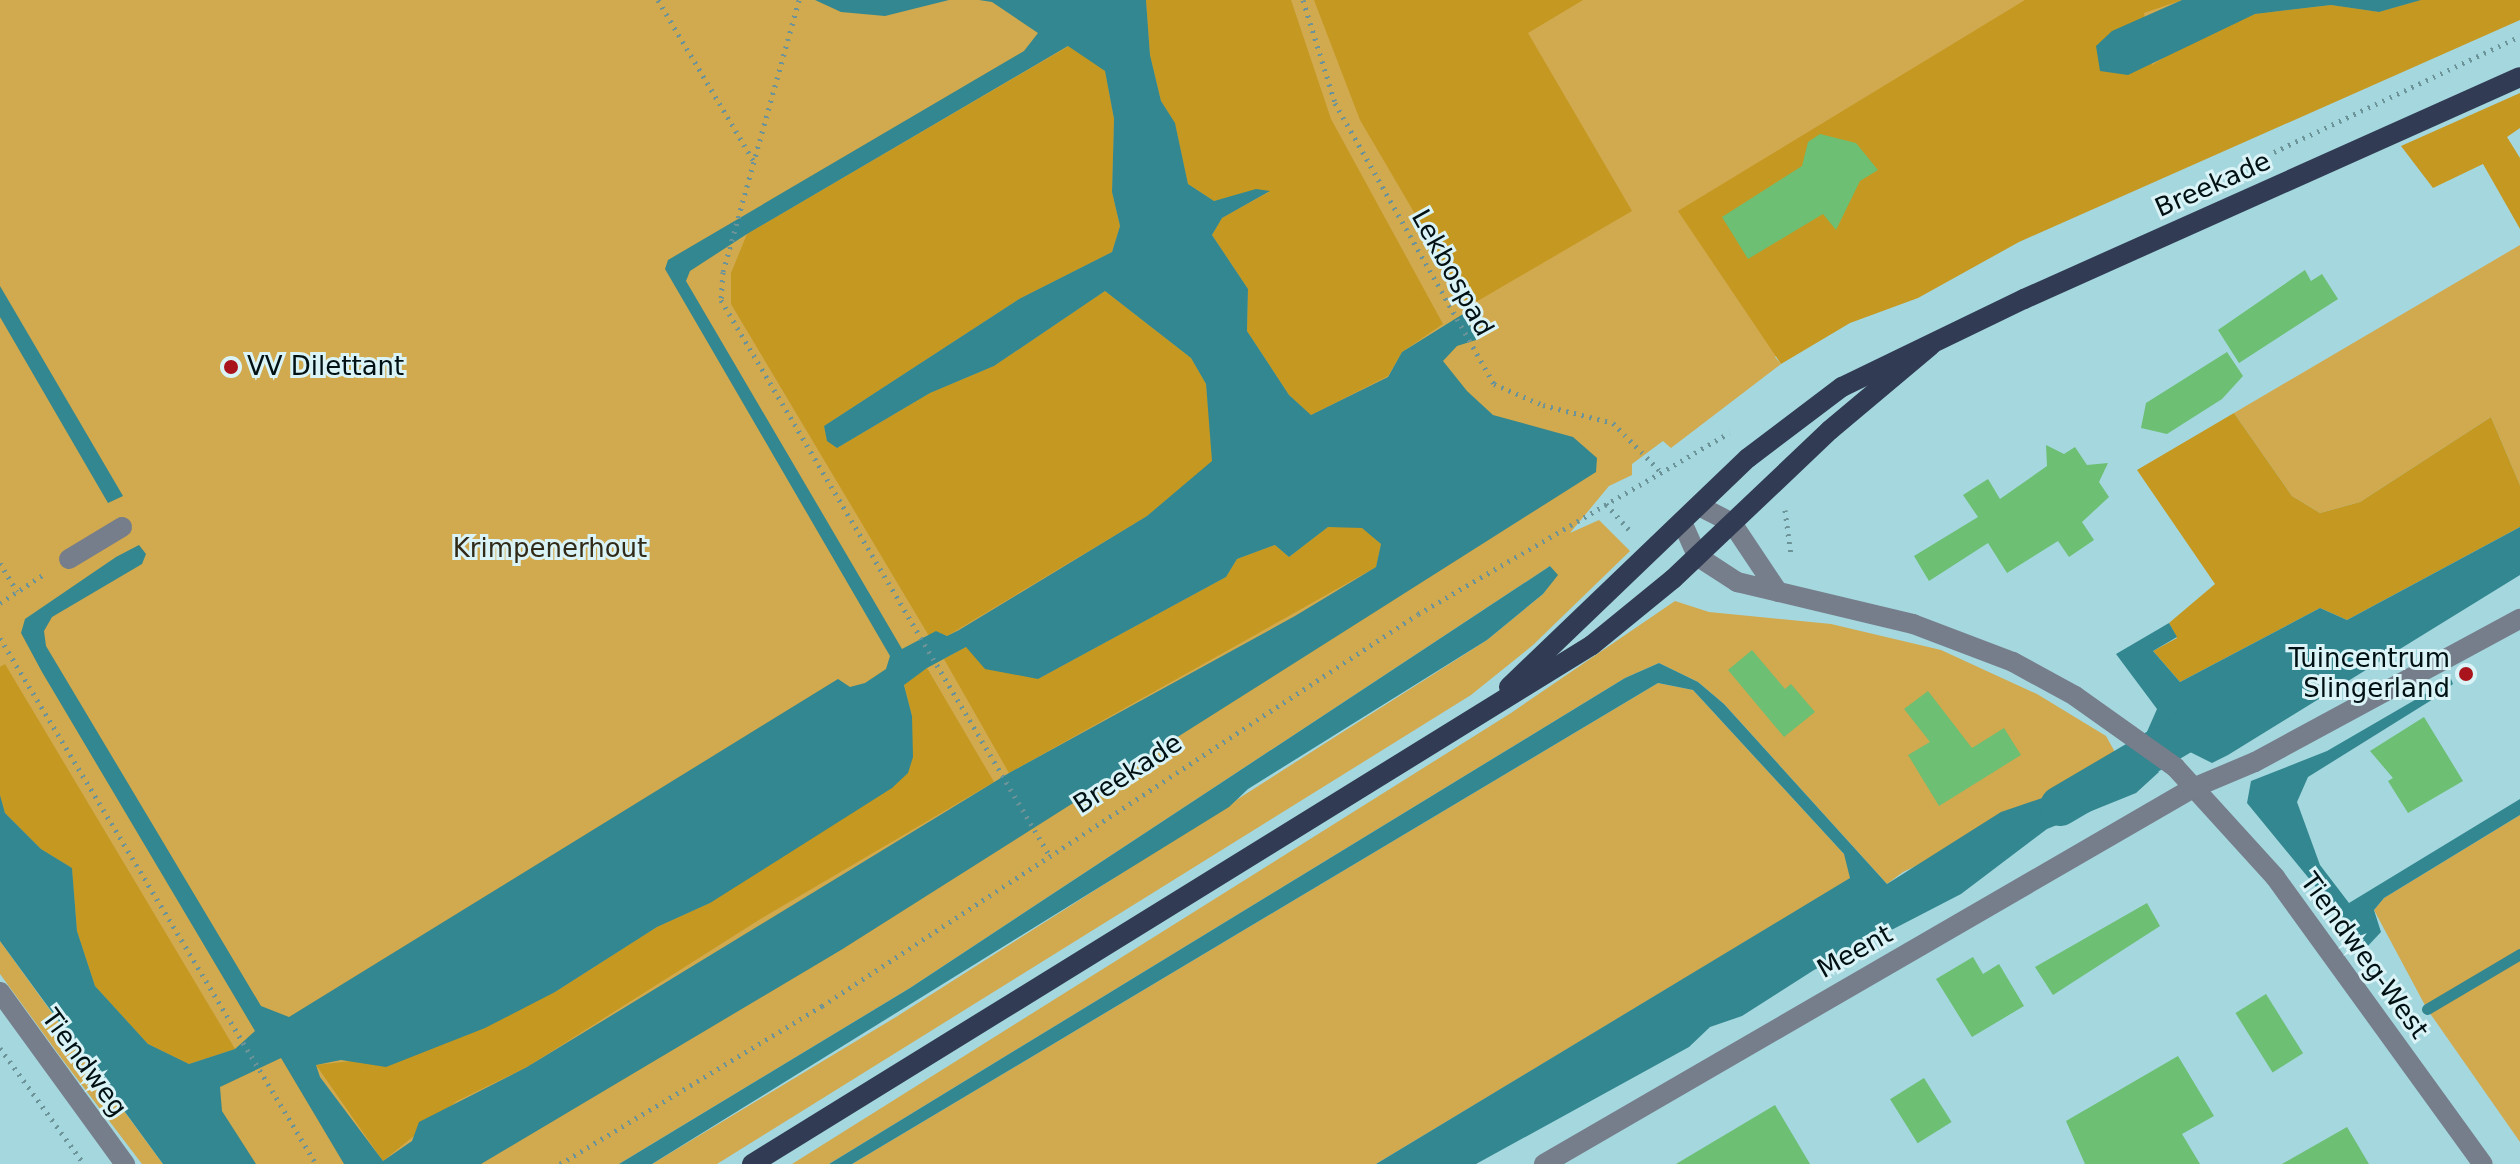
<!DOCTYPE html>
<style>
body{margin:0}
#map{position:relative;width:2520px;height:1164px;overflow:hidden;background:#a5d7de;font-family:"DejaVu Sans",sans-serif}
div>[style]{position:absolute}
.green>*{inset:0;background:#d1a94e}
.forest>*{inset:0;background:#c59821}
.water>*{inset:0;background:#328790}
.stream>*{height:11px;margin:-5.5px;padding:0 5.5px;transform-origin:5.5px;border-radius:5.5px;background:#328790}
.canal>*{height:40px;margin:-20px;padding:0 20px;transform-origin:20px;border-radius:20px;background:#328790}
.building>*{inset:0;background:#6cbf73;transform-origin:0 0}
.path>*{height:5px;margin-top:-2.5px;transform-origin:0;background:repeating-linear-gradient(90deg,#6c9398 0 2px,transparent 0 8px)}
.minor>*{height:20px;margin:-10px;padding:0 10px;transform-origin:10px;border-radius:10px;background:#767d8b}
.major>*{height:20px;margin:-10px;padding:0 10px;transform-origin:10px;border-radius:10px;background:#313c54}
.dots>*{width:22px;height:22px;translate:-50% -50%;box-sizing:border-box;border:4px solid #daf3f6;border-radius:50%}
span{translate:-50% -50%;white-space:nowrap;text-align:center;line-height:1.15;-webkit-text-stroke:6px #daf3f6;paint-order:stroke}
.street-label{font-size:26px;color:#001013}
.poi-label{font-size:26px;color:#001013}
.left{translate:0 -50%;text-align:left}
.right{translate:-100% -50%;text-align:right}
.park-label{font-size:26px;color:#322a18}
</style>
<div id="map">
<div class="green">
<div style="clip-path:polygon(0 0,2520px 0,2520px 10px,1820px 322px,1775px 357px,1781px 364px,1671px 448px,1663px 441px,1632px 464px,1632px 475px,1609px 486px,1570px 533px,1599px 520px,1630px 551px,1533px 645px,1471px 695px,717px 1164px,652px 1164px,896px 1017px,1487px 640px,1543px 594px,1557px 575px,1550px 566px,910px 988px,619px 1164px,221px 1164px,0 867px)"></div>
<div style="clip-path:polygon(2520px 245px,2520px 485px,2491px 417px,2360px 502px,2320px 513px,2292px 496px,2234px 413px)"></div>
<div style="clip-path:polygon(1675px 601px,1709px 612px,1831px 624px,1941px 650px,2037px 694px,2106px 736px,2125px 770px,1903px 872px,1887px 884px,1724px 704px,1698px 682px,1659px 663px,1625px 678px,829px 1164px,792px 1164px,1511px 713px)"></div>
<div style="clip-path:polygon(1658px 683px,1693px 690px,1845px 855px,1851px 878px,1376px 1164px,852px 1164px)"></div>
<div style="clip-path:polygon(2520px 815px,2520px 1142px,2427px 1009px,2374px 910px,2384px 898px)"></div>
<div style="clip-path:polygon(0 941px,63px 1028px,163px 1164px,142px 1164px,62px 1059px,0 974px)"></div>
</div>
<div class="forest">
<div style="clip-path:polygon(1146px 0,1291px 0,1331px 119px,1443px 324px,1402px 352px,1388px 376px,1311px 415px,1289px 395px,1247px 331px,1248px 289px,1212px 235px,1222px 218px,1269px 192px,1256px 190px,1214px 201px,1188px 184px,1175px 124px,1161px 101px,1150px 55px)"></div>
<div style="clip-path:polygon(1314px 0,1583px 0,1528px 33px,1632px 211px,1469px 306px,1360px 120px)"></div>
<div style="clip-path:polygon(2025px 0,2182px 0,2144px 13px,2152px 65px,2189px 42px,2255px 14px,2331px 5px,2379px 12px,2421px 0,2520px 0,2520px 20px,2019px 242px,1918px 298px,1850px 323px,1781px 364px,1678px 211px)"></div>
<div style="clip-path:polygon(1069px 46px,1105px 70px,1114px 119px,1112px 192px,1120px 226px,1112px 252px,1019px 299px,824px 426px,827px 440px,837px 448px,930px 393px,994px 366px,1105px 291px,1191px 358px,1206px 384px,1213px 461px,1147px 516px,947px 636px,936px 631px,929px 636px,731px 304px,731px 273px,747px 234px)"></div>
<div style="clip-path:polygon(2520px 93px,2520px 128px,2507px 137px,2520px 158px,2520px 229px,2483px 164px,2433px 188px,2401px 146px)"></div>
<div style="clip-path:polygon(2234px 413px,2292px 496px,2320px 513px,2360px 502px,2491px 417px,2520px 485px,2520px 527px,2347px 620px,2320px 608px,2180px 682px,2153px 651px,2177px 638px,2169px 623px,2215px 584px,2137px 470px)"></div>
<div style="clip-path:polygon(1328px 527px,1362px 527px,1381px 544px,1376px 567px,1009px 773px,944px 659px,966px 647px,1038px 679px,1226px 577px,1237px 559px,1275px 545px,1289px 557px)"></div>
<div style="clip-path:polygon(5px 664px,235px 1049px,189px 1064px,148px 1044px,95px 986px,77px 931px,72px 868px,41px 849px,5px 813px,0 795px,0 667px)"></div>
<div style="clip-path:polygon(927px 668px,994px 782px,762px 918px,527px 1067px,457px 1101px,383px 1161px,316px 1065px,351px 1061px,555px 992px,657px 927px,710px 903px,912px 716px,904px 684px)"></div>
</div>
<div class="water">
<div style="clip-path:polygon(815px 0,949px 0,885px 16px,841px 12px)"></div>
<div style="clip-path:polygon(evenodd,979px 0,1146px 0,1150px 55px,1161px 101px,1175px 123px,1188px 184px,1214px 201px,1256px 189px,1270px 191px,1222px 218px,1212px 235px,1248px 289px,1247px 331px,1289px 395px,1311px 415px,1388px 377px,1402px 352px,1463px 314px,1479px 339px,1457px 346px,1443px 361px,1467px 391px,1493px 415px,1573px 437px,1597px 458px,1596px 472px,841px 950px,481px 1164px,344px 1164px,281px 1058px,220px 1087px,222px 1111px,256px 1164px,163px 1164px,0 941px,0 795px,5px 813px,41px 849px,72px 868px,77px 931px,95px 986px,148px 1044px,189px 1064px,235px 1049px,255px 1031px,42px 672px,21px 633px,25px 619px,116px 557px,139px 545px,146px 554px,142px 564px,52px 617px,44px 631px,46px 646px,261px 1006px,289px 1017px,838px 679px,850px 687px,865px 683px,886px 669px,890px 656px,665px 269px,668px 260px,1024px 51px,1038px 33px,992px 2px,979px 0,1068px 46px,1105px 71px,1114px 119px,1112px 192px,1120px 226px,1112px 252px,1019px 299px,824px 426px,827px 441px,837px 448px,930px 393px,994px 366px,1105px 291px,1191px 358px,1206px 384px,1212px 461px,1147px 516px,959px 630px,947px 636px,936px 631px,902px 649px,686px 281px,690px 271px,747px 234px,1068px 46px,979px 0,1328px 527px,1362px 528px,1381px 544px,1376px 567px,1295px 616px,1009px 773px,527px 1067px,419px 1122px,412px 1141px,383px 1161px,320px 1077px,316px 1065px,341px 1060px,386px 1067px,485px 1028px,555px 992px,657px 927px,710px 903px,892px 788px,908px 773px,913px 757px,912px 716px,904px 685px,927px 668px,966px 647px,985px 669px,1038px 679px,1226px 577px,1237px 559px,1275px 545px,1289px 557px,1328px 527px)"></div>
<div style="clip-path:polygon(2182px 0,2421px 0,2379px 12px,2331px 5px,2255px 14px,2128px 75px,2100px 71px,2096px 46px,2112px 31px)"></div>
<div style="clip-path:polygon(0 286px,123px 496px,108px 503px,0 317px)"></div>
<div style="clip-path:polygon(2520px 527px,2520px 575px,2228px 755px,2212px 763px,2184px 749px,2173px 754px,2146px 734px,2157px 709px,2116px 654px,2169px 623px,2177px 637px,2153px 651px,2180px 682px,2320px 608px,2347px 620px)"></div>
<div style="clip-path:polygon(1550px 566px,1558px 575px,1543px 594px,1487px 640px,1248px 789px,1229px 807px,652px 1164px,619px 1164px,910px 988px)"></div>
<div style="clip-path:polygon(1659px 663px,1698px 682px,1724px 704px,1887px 884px,2001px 812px,2125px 770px,2131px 750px,2159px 772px,2136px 793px,2047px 829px,1961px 894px,1814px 970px,1742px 1016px,1710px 1027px,1689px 1047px,1476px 1164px,1376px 1164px,1850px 878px,1844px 854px,1693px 690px,1658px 683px,852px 1164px,829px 1164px,1625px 678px)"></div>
<div style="clip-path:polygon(2451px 679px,2453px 684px,2430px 701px,2308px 777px,2297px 802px,2320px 865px,2349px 903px,2520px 799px,2520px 815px,2384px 898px,2374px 910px,2381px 932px,2366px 948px,2247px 803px,2251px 781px,2327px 751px)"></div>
</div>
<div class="stream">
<div style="left:2427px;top:1009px;width:108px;rotate:-30.6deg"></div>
</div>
<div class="canal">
<div style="left:2060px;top:806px;width:152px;rotate:-30.4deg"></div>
</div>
<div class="building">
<div style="clip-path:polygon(1820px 134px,1856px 143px,1878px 170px,1860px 181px,1836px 230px,1823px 214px,1748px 259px,1722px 217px,1802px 166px,1808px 142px)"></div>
<div style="clip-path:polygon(2305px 270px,2311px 281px,2322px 274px,2338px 299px,2239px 363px,2218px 330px)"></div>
<div style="clip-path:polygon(2227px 352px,2243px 376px,2222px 399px,2167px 434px,2141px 428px,2146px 403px)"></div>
<div style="clip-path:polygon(2046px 445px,2064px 454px,2075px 447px,2087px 465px,2108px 463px,2099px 482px,2109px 497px,2082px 522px,2094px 540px,2069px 557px,2058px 541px,2007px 573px,1988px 543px,1929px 581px,1914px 556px,1978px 517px,1963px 495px,1988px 479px,2000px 499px,2047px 466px)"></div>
<div style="clip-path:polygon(1752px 650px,1785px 689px,1791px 684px,1815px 712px,1784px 737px,1728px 670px)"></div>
<div style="clip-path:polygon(1928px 691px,1972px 748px,2004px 728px,2021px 755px,1939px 806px,1908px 755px,1930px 742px,1904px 709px)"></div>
<div style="clip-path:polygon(2424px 717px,2463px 781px,2408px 813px,2388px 781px,2393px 778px,2370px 751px)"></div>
<div style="clip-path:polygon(2147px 903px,2160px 926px,2053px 995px,2035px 967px)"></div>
<div style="clip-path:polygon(1973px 957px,1983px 974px,1999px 964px,2024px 1006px,1972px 1037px,1936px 979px)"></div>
<div style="left:2266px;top:994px;width:70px;height:36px;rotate:58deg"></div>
<div style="clip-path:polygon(2178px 1056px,2214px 1116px,2182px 1134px,2200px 1164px,2085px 1164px,2066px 1121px)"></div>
<div style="left:1924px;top:1078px;width:52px;height:40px;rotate:58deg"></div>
<div style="clip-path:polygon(1775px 1105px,1810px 1164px,1676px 1164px)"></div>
<div style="clip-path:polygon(2347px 1127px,2369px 1164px,2282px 1164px)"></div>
</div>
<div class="path">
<div style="left:658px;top:0;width:186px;rotate:59.3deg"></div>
<div style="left:799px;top:0;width:282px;rotate:105.6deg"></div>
<div style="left:723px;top:272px;width:28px;rotate:94deg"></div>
<div style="left:721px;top:300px;width:646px;rotate:59.39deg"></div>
<div style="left:1303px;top:0;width:108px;rotate:72.7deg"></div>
<div style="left:1335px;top:103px;width:323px;rotate:60.5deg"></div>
<div style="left:1494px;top:384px;width:53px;rotate:23.2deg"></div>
<div style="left:1543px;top:405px;width:72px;rotate:14.4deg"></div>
<div style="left:1613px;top:423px;width:69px;rotate:45.6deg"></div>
<div style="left:2274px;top:152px;width:272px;rotate:-25.2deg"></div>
<div style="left:1606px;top:504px;width:39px;rotate:48deg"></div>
<div style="left:1785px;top:510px;width:45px;rotate:82.4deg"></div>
<div style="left:0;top:563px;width:33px;rotate:59deg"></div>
<div style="left:0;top:603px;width:55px;rotate:-33.1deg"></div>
<div style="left:0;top:638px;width:614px;rotate:59deg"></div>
<div style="left:0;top:1048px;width:143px;rotate:54.1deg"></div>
<div style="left:560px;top:1164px;width:306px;rotate:-31.1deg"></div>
<div style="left:822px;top:1006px;width:713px;rotate:-33.33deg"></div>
<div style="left:1418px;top:614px;width:360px;rotate:-30.2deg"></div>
</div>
<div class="minor">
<div style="left:1699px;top:506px;width:37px;rotate:27deg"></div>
<div style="left:1732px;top:523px;width:83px;rotate:56.3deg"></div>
<div style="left:1682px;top:522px;width:37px;rotate:66deg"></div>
<div style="left:1697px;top:556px;width:48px;rotate:33deg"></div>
<div style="left:1737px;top:582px;width:181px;rotate:13.4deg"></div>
<div style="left:1913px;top:624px;width:107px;rotate:20.8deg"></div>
<div style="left:2013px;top:662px;width:71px;rotate:28.7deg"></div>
<div style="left:2075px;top:696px;width:123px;rotate:35.4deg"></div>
<div style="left:2175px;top:767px;width:149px;rotate:47.7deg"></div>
<div style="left:2275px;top:877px;width:354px;rotate:54.1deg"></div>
<div style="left:69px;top:559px;width:62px;rotate:-31.1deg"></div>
<div style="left:0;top:992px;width:213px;rotate:54deg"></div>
<div style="left:1544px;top:1164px;width:750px;rotate:-30.09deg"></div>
<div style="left:2193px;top:788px;width:67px;rotate:-22.8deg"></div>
<div style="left:2255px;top:762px;width:301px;rotate:-28.4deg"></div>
</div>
<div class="major">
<div style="left:1509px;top:687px;width:331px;rotate:-43.8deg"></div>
<div style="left:1748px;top:458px;width:118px;rotate:-37.1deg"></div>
<div style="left:1842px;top:387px;width:202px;rotate:-25.8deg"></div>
<div style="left:2024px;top:299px;width:543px;rotate:-24.11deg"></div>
<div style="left:752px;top:1164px;width:987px;rotate:-31.71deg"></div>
<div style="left:1592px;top:645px;width:104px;rotate:-39.2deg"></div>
<div style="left:1673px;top:579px;width:216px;rotate:-43.5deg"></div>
<div style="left:1830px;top:430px;width:131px;rotate:-40deg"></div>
</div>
<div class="dots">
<div style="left:231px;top:367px;background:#a9141c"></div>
<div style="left:2466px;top:674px;background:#a9141c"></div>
</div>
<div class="street-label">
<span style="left:2213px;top:185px;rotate:-24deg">Breekade</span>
<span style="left:1452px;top:273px;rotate:61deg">Lekbospad</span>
<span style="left:1128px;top:774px;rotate:-33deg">Breekade</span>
<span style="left:1855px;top:952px;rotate:-29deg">Meent</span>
<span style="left:2364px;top:956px;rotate:54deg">Tiendweg-West</span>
<span style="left:84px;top:1063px;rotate:54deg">Tiendweg</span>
</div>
<div class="poi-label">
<span class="left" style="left:247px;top:367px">VV Dilettant</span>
<span class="right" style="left:2450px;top:674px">Tuincentrum<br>Slingerland</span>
</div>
<div class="park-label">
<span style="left:550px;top:549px">Krimpenerhout</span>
</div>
</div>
